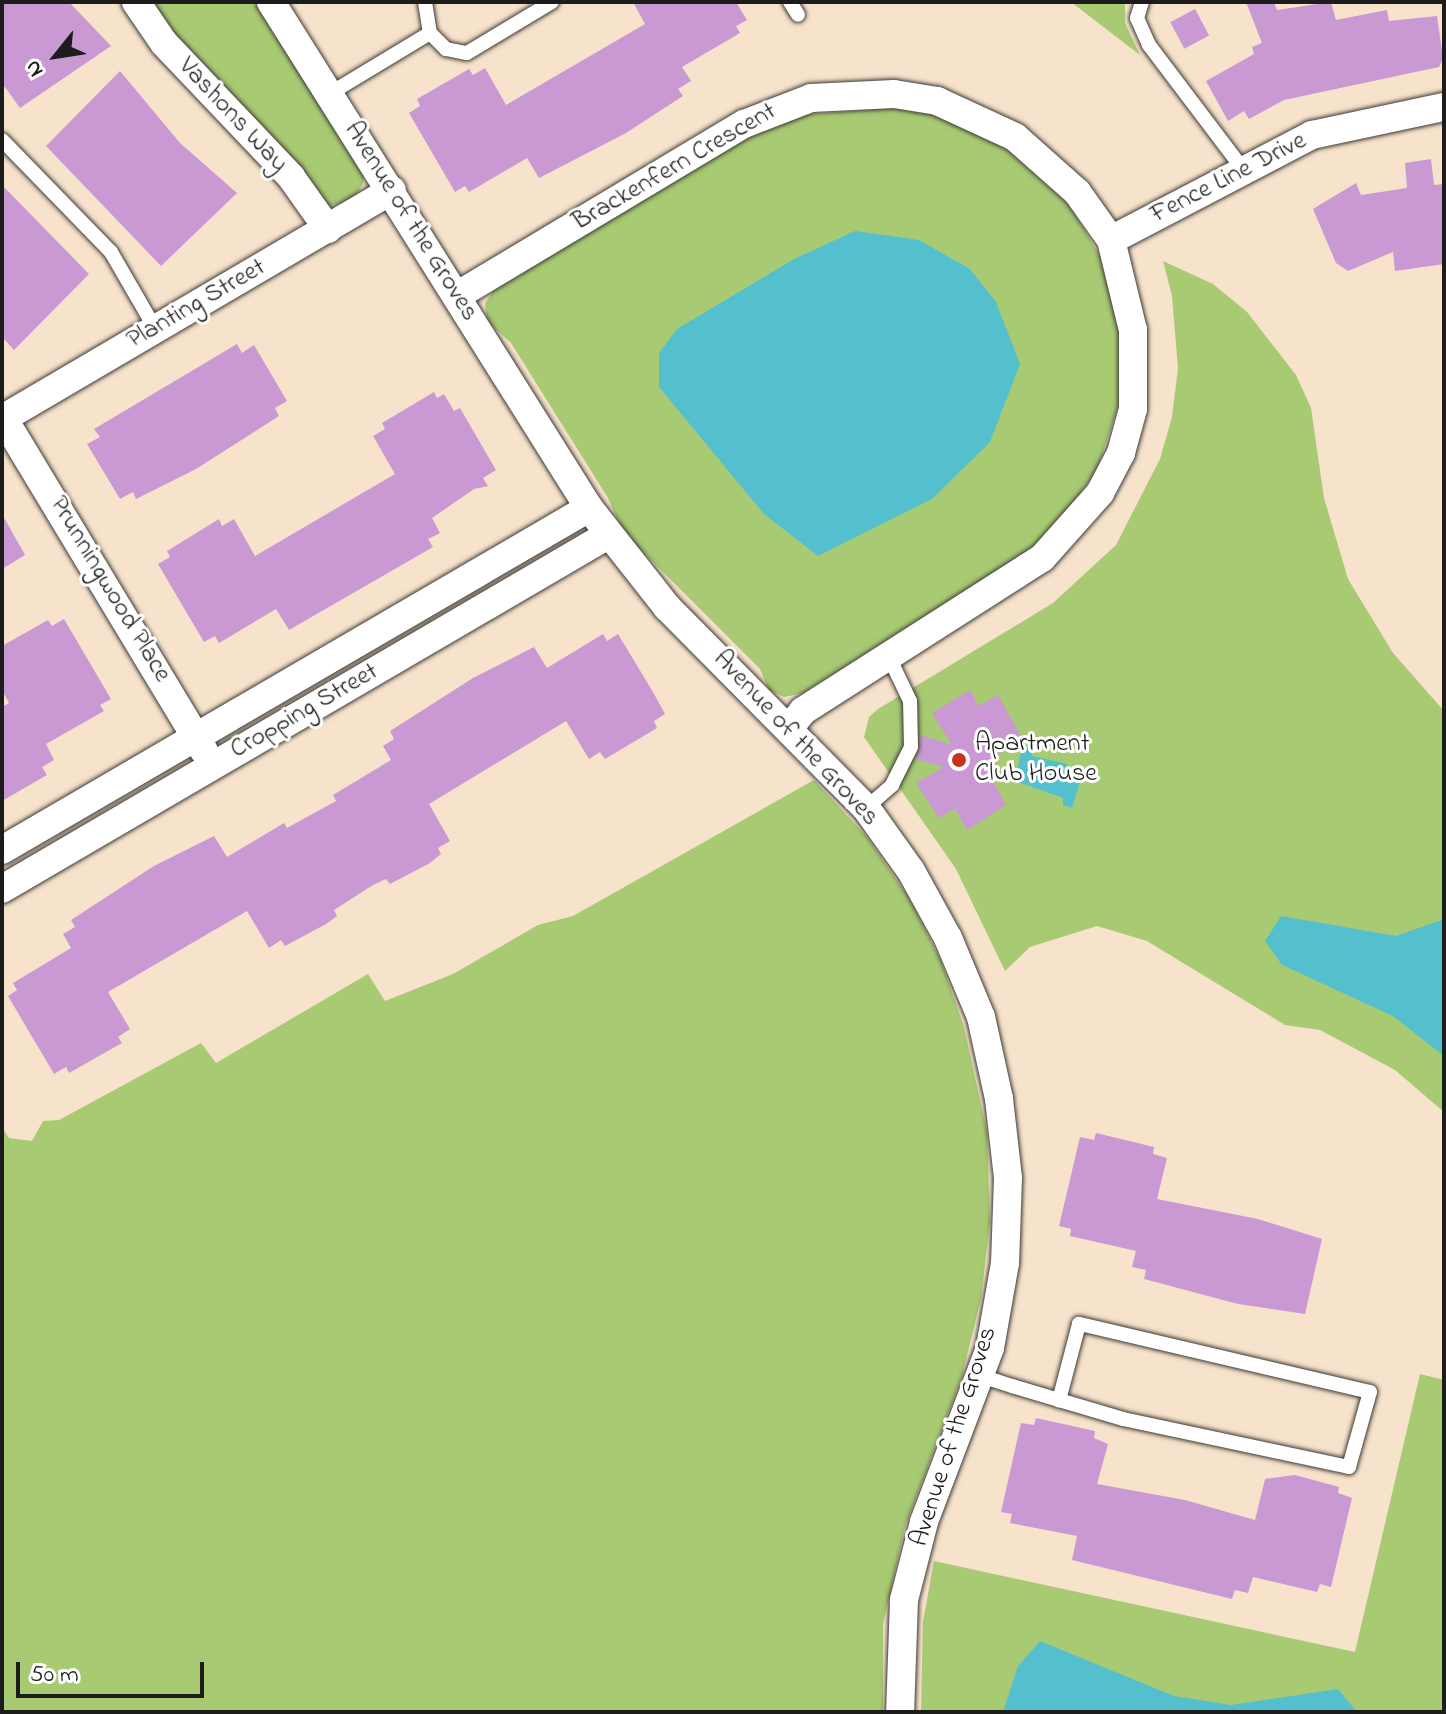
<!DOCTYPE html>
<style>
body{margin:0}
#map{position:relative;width:1446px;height:1714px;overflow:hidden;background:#f7e2cb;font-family:"Indie Flower",sans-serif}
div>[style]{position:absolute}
.green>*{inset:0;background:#a8ca73}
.water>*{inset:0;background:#54c0cd}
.building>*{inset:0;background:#ca99d4;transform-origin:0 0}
.roads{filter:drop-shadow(0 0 2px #3d3a36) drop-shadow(0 0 2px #3d3a36)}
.lane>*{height:14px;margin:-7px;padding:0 7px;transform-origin:7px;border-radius:7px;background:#fff}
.street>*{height:28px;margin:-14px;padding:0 14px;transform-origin:14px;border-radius:14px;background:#fff}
.dots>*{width:22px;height:22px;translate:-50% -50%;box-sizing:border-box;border:4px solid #fff;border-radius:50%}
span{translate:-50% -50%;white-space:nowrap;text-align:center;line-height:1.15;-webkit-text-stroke:6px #fff;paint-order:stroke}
.street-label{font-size:26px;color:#1c1c1c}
.poi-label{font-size:26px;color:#1c1c1c}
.left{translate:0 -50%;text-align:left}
.frame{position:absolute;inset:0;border:4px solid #1c1c1c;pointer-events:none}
.north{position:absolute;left:16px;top:16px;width:80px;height:80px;-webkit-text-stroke:6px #fff;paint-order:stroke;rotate:240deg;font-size:22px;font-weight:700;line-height:32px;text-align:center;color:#1c1c1c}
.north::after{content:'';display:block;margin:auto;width:28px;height:36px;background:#1c1c1c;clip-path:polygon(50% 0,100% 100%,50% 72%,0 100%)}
.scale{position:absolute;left:16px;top:1662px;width:188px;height:36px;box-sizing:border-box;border:4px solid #1c1c1c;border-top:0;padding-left:10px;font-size:24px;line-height:28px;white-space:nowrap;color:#1c1c1c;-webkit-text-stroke:6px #fff;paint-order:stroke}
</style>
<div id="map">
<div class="green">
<div style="clip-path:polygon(143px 2px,254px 2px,364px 169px,363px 184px,353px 200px,328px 206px)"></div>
<div style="clip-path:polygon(1071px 2px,1125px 2px,1125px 23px,1140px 55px)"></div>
<div style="clip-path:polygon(903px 107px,949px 119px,1001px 144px,1069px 205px,1106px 266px,1123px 336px,1119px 403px,1097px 470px,1046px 540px,803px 693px,784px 697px,769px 690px,760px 669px,623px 532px,608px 498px,511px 343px,487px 321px,485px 303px,494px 290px,748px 137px,800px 115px)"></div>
<div style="clip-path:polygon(1163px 261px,1213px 284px,1247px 312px,1296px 375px,1311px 408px,1324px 498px,1348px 579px,1393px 653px,1444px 711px,1444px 1112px,1395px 1070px,1320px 1030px,1285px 1025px,1147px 941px,1097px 926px,1030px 947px,1005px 971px,956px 869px,864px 737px,869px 717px,878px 709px,1053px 603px,1116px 545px,1160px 459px,1172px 417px,1178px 368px,1172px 296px)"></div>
<div style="clip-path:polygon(814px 780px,867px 837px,909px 898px,941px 961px,964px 1027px,987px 1132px,990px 1221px,981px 1299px,962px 1376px,905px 1526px,883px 1624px,883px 1712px,2px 1712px,2px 1127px,9px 1138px,32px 1141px,43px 1121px,59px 1120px,201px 1043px,216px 1063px,368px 974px,385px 1001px,453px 974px,538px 925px,573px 916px)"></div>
<div style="clip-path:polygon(1420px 1374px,1444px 1380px,1444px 1712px,921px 1712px,923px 1622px,934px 1561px,1355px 1652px)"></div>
</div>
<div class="water">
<div style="clip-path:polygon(855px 231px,919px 240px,970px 269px,996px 302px,1020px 364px,990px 442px,932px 499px,818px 556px,764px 514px,659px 387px,659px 353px,677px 329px,794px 259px)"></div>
<div style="clip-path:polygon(1022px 747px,1032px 749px,1032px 756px,1068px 764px,1066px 774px,1082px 776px,1072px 808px,1063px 805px,1063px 798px,1015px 781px)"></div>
<div style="clip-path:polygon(1281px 916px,1396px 936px,1444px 919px,1444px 1056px,1393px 1016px,1282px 965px,1265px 941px)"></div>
<div style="clip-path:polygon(1040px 1641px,1174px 1696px,1231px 1705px,1338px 1689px,1357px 1712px,1003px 1712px,1018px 1666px)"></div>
</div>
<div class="building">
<div style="clip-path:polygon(2px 2px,69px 2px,111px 46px,20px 108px,2px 83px)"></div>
<div style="clip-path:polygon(633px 2px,736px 2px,747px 20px,736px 26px,740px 33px,682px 67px,691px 81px,678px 89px,683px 96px,626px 133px,539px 178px,527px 158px,469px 192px,465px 186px,455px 192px,409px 113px,420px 106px,417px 99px,469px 69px,473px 75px,485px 68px,506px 105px,645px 24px)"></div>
<div style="clip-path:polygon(1246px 2px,1274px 2px,1277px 10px,1331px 2px,1336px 20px,1387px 10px,1389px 21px,1437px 16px,1443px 58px,1439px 67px,1284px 100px,1249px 119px,1244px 111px,1228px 121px,1206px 81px,1254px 54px,1252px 47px,1262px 43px)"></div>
<div style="left:1195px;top:9px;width:30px;height:28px;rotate:62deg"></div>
<div style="clip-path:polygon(120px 71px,180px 143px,237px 193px,161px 266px,46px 146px)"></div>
<div style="clip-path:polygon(1431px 159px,1434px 185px,1444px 184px,1444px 264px,1395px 271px,1393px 252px,1348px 271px,1336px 263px,1313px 209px,1356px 183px,1361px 195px,1407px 188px,1405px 163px)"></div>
<div style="clip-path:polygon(2px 185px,89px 274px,14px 350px,2px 337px)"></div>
<div style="clip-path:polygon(237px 344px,242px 353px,254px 345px,287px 401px,275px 408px,279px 416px,196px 469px,136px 499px,133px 492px,120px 499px,87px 444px,100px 437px,94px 429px)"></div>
<div style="clip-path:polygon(434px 392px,437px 398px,444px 394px,454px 411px,460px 408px,496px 470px,483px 478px,488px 486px,474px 489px,432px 518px,440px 533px,428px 539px,433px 547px,289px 630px,276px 609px,219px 643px,215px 636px,204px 642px,158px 564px,170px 557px,167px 551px,219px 519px,222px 526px,234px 519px,255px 556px,395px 474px,373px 436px,385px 429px,382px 423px)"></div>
<div style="clip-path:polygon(2px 514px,25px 555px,2px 569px)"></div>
<div style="clip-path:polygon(64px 619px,111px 699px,100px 705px,104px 711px,46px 744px,54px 760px,42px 767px,47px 775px,2px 801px,2px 707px,9px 703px,2px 690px,2px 646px,48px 620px,52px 626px)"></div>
<div style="clip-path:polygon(603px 634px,607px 641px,618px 634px,653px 692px,665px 714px,654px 721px,657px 728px,605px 759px,600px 752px,589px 759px,566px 721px,429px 804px,450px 841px,438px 848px,441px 854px,430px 863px,390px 884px,386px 879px,373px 885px,334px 910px,337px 916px,326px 924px,285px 946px,281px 940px,269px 948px,247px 911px,108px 992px,130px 1029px,118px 1037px,122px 1043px,69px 1073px,66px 1067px,54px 1074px,8px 996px,17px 990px,13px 983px,71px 948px,63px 934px,75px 927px,71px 920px,154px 866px,214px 836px,227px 857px,284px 823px,287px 828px,336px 801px,333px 795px,391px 760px,383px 746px,394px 739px,390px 731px,473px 678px,534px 647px,547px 668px)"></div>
<div style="clip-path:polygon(970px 690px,979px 706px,998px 695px,1022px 738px,997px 755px,993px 781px,1006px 805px,967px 830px,955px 809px,939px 818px,916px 783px,944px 767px,916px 759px,921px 735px,952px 745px,932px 713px)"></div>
<div style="clip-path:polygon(1096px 1133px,1154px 1147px,1153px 1154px,1167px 1158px,1157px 1199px,1258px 1219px,1322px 1239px,1305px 1314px,1238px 1304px,1144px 1279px,1146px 1270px,1132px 1267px,1136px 1251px,1070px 1236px,1071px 1229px,1059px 1226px,1080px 1137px,1094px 1140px)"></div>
<div style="clip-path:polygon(1036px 1418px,1095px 1431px,1094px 1438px,1108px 1444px,1097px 1484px,1185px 1500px,1255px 1520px,1265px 1479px,1295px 1475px,1339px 1487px,1338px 1493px,1352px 1498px,1331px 1587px,1320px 1584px,1317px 1592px,1253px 1577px,1248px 1593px,1235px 1590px,1232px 1599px,1072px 1560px,1077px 1536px,1010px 1523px,1012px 1514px,1001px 1512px,1021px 1423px,1034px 1425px)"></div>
</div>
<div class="roads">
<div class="lane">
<div style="left:425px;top:2px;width:31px;rotate:81deg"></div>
<div style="left:430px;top:33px;width:23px;rotate:45deg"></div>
<div style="left:446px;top:49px;width:21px;rotate:11deg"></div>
<div style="left:467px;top:53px;width:99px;rotate:-31deg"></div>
<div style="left:790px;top:2px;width:15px;rotate:58deg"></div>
<div style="left:1142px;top:2px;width:17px;rotate:107deg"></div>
<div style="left:1137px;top:18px;width:30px;rotate:66deg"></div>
<div style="left:1149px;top:45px;width:154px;rotate:52.9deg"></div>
<div style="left:329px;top:94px;width:118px;rotate:-31.1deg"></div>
<div style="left:2px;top:140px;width:156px;rotate:45.8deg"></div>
<div style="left:111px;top:252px;width:90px;rotate:60deg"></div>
<div style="left:866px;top:808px;width:35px;rotate:-41deg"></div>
<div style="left:892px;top:785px;width:42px;rotate:-63.4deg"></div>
<div style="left:911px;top:747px;width:46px;rotate:-91.2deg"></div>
<div style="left:910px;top:701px;width:49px;rotate:-115.5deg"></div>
<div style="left:981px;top:1376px;width:33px;rotate:18deg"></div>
<div style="left:1012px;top:1386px;width:49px;rotate:16.6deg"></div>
<div style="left:1059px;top:1400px;width:67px;rotate:16.5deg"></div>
<div style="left:1123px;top:1419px;width:231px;rotate:12deg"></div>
<div style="left:1349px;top:1467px;width:78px;rotate:-74.4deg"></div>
<div style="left:1370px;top:1392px;width:299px;rotate:-166.8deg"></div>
<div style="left:1079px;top:1324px;width:79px;rotate:104.7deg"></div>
</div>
<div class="street">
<div style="left:136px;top:2px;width:50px;rotate:55.7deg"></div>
<div style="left:164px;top:43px;width:185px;rotate:46.5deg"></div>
<div style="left:291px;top:177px;width:64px;rotate:54.6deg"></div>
<div style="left:271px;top:2px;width:598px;rotate:57.85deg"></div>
<div style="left:589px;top:508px;width:126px;rotate:51.8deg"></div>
<div style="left:667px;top:607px;width:283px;rotate:45.3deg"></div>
<div style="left:866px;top:808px;width:77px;rotate:54.5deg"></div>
<div style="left:911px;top:871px;width:77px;rotate:61.1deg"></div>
<div style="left:948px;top:938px;width:86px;rotate:67.3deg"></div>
<div style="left:981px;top:1017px;width:84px;rotate:77.6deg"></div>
<div style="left:999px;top:1099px;width:80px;rotate:83.5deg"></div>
<div style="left:1008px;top:1178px;width:85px;rotate:92deg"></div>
<div style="left:1005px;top:1263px;width:86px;rotate:100deg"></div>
<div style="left:990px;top:1348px;width:186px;rotate:110.8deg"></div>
<div style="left:924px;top:1522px;width:81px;rotate:104.4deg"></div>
<div style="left:904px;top:1600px;width:112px;rotate:92deg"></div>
<div style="left:1111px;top:240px;width:227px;rotate:-27.6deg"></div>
<div style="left:1312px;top:135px;width:135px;rotate:-12deg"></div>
<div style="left:458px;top:295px;width:333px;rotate:-30.9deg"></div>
<div style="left:744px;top:124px;width:72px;rotate:-21.2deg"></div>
<div style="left:811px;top:98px;width:83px;rotate:-2.8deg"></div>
<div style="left:894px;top:94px;width:44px;rotate:9.2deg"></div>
<div style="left:937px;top:101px;width:86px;rotate:24.8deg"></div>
<div style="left:1015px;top:137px;width:83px;rotate:41.6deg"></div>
<div style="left:1077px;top:192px;width:59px;rotate:54.7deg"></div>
<div style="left:1111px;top:240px;width:93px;rotate:76.3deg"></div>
<div style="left:1133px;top:330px;width:79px;rotate:90deg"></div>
<div style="left:1133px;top:409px;width:46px;rotate:105.3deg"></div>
<div style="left:1121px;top:453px;width:45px;rotate:117.7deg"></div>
<div style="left:1100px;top:493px;width:87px;rotate:131.7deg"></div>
<div style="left:1042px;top:558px;width:284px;rotate:147.4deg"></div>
<div style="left:803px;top:711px;width:22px;rotate:129deg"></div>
<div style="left:2px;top:416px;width:391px;rotate:58.9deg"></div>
<div style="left:2px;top:419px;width:452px;rotate:-30.4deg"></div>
<div style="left:2px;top:850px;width:679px;rotate:-30.23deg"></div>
<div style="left:2px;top:889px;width:702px;rotate:-30.29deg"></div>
</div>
</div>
<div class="dots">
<div style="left:959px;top:760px;background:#c8321e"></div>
</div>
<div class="street-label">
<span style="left:232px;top:116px;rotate:47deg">Vashons Way</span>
<span style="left:675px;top:168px;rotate:-30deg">Brackenfern Crescent</span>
<span style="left:1229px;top:179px;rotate:-27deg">Fence Line Drive</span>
<span style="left:410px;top:222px;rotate:58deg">Avenue of the Groves</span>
<span style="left:197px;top:305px;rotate:-30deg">Planting Street</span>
<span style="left:109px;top:590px;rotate:59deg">Prunningwood Place</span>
<span style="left:305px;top:712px;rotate:-30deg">Cropping Street</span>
<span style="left:795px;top:739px;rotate:47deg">Avenue of the Groves</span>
<span style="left:955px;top:1437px;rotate:-72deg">Avenue of the Groves</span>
</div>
<div class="poi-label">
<span class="left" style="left:975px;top:760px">Apartment<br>Club House</span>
</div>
<div class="frame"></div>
<div class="north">N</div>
<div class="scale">50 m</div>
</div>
